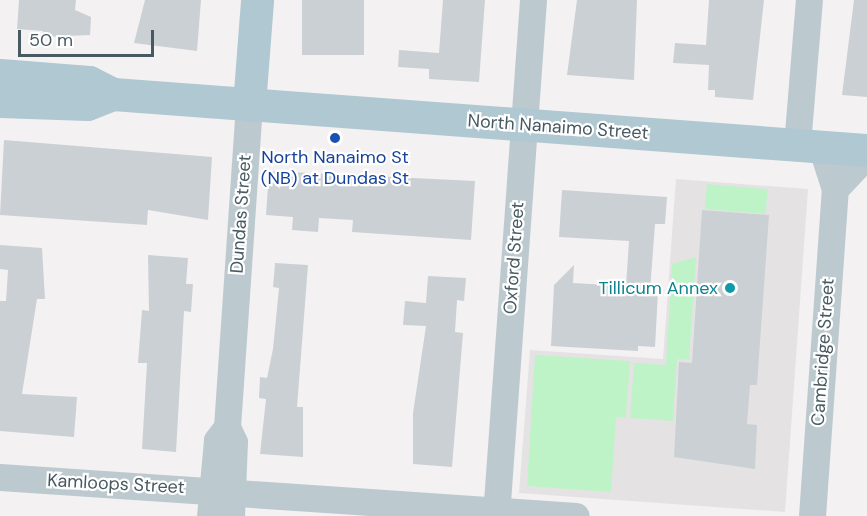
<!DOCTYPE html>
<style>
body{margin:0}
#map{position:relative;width:867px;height:516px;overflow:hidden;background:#f4f1f2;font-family:"DM Sans",sans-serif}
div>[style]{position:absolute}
.education>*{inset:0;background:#e5e2e4}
.green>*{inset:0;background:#bef3c8;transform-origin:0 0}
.building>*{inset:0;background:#cbd0d4;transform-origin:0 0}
.minor>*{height:27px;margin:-13.5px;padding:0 13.5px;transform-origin:13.5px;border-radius:13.5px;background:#bccacf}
.major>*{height:33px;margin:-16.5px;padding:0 16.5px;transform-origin:16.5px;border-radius:16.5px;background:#b0c8d1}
.dots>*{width:16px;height:16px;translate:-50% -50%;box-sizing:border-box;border:3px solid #fff;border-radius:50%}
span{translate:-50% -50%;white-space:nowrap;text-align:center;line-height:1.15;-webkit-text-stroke:4.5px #fff;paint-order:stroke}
.street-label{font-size:18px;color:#485a61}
.transit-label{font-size:18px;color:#164399}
.culture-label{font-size:18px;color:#0d838f}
.right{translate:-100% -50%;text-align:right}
.scale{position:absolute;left:18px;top:30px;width:136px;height:27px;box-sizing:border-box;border:3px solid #485a61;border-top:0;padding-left:8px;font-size:18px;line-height:21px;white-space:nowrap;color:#485a61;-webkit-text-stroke:4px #fff;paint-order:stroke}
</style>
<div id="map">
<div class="education">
<div style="clip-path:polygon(676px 179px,808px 189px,785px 512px,519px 493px,530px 350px,663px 359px)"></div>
</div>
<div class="green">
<div style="left:707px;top:184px;width:61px;height:25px;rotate:5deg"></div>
<div style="clip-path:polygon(696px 257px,689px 360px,677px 359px,673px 421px,630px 418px,634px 363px,666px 365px,672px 264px)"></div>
<div style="clip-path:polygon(535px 355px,630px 361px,626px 417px,616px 417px,611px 492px,527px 486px)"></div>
</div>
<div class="building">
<div style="clip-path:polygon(19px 0,76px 0,75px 10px,91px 17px,90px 35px,42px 37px,43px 31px,17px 29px)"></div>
<div style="clip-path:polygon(145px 0,201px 0,197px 51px,134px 43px)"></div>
<div style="left:302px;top:0;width:62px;height:55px"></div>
<div style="clip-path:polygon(443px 0,485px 0,479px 82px,429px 79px,429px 69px,398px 67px,399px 50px,439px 53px)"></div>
<div style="clip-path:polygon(577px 0,637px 0,634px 80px,567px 75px)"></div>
<div style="clip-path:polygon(709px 0,764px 0,753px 100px,715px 97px,715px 90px,708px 90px,709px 65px,673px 63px,675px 43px,706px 45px)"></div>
<div style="clip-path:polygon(854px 0,867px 0,867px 97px,842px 95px)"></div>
<div style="clip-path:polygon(4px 140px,212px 157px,208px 220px,148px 210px,147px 225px,0 215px)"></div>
<div style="clip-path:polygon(269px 171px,475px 181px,471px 240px,352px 232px,353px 220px,319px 218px,318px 232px,292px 230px,293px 217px,266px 215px)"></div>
<div style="clip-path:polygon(562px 190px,667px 197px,665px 224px,655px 224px,650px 291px,658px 291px,655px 347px,638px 346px,638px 351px,551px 346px,554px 285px,574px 265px,573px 283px,626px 286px,629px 241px,559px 237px)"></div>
<div style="clip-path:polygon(702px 210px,769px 215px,757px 385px,750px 385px,747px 424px,757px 425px,755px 469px,674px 457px,679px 362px,692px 363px)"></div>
<div style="clip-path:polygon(0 245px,42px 248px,45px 299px,37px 299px,22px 394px,77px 397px,74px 437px,0 431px,0 301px,6px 301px,8px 270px,0 269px)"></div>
<div style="clip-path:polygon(148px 255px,188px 258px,186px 284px,193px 284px,191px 312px,184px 311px,176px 452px,142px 449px,147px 363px,138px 363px,142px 310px,149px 311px)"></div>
<div style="clip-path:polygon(275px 263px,308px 265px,297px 407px,303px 407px,303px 457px,260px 454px,266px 399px,259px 398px,260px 377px,267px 378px,273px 349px,279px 288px,273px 287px)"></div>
<div style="clip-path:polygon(428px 276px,466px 278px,464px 301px,457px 300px,455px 332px,463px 333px,452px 467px,413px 464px,413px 413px,426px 326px,403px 325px,405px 301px,426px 303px)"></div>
</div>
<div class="minor">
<div style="left:797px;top:145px;width:145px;rotate:-85.3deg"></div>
<div style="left:835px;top:189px;width:47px;rotate:-46.7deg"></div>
<div style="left:0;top:477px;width:577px;rotate:3.87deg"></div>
<div style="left:210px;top:516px;width:76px;rotate:-84.7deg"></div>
<div style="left:217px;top:440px;width:16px;rotate:-52deg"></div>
<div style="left:231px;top:516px;width:74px;rotate:-87.7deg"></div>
<div style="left:234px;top:442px;width:17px;rotate:-115deg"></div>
<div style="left:227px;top:427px;width:323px;rotate:-86.1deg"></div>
<div style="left:496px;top:516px;width:517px;rotate:-85.9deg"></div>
<div style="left:812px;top:516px;width:328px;rotate:-86deg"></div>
<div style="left:835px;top:189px;width:45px;rotate:-108deg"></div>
</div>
<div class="major">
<div style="left:0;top:75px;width:89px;rotate:4.5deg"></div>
<div style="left:89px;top:82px;width:27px;rotate:27deg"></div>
<div style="left:113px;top:94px;width:756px;rotate:4.25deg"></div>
<div style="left:0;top:101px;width:87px;rotate:2deg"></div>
<div style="left:87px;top:104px;width:28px;rotate:-21deg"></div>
<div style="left:249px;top:105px;width:105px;rotate:-85.6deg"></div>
</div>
<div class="dots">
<div style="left:335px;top:138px;background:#1a4fb4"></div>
<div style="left:730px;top:288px;background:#0f9aa8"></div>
</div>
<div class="street-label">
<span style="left:558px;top:127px;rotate:4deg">North Nanaimo Street</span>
<span style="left:241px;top:214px;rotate:-86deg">Dundas Street</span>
<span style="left:514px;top:258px;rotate:-86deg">Oxford Street</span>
<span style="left:823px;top:352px;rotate:-86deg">Cambridge Street</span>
<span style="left:116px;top:484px;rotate:3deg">Kamloops Street</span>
</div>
<div class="transit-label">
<span style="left:335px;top:168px">North Nanaimo St<br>(NB) at Dundas St</span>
</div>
<div class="culture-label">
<span class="right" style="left:718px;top:288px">Tillicum Annex</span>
</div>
<div class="scale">50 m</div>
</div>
